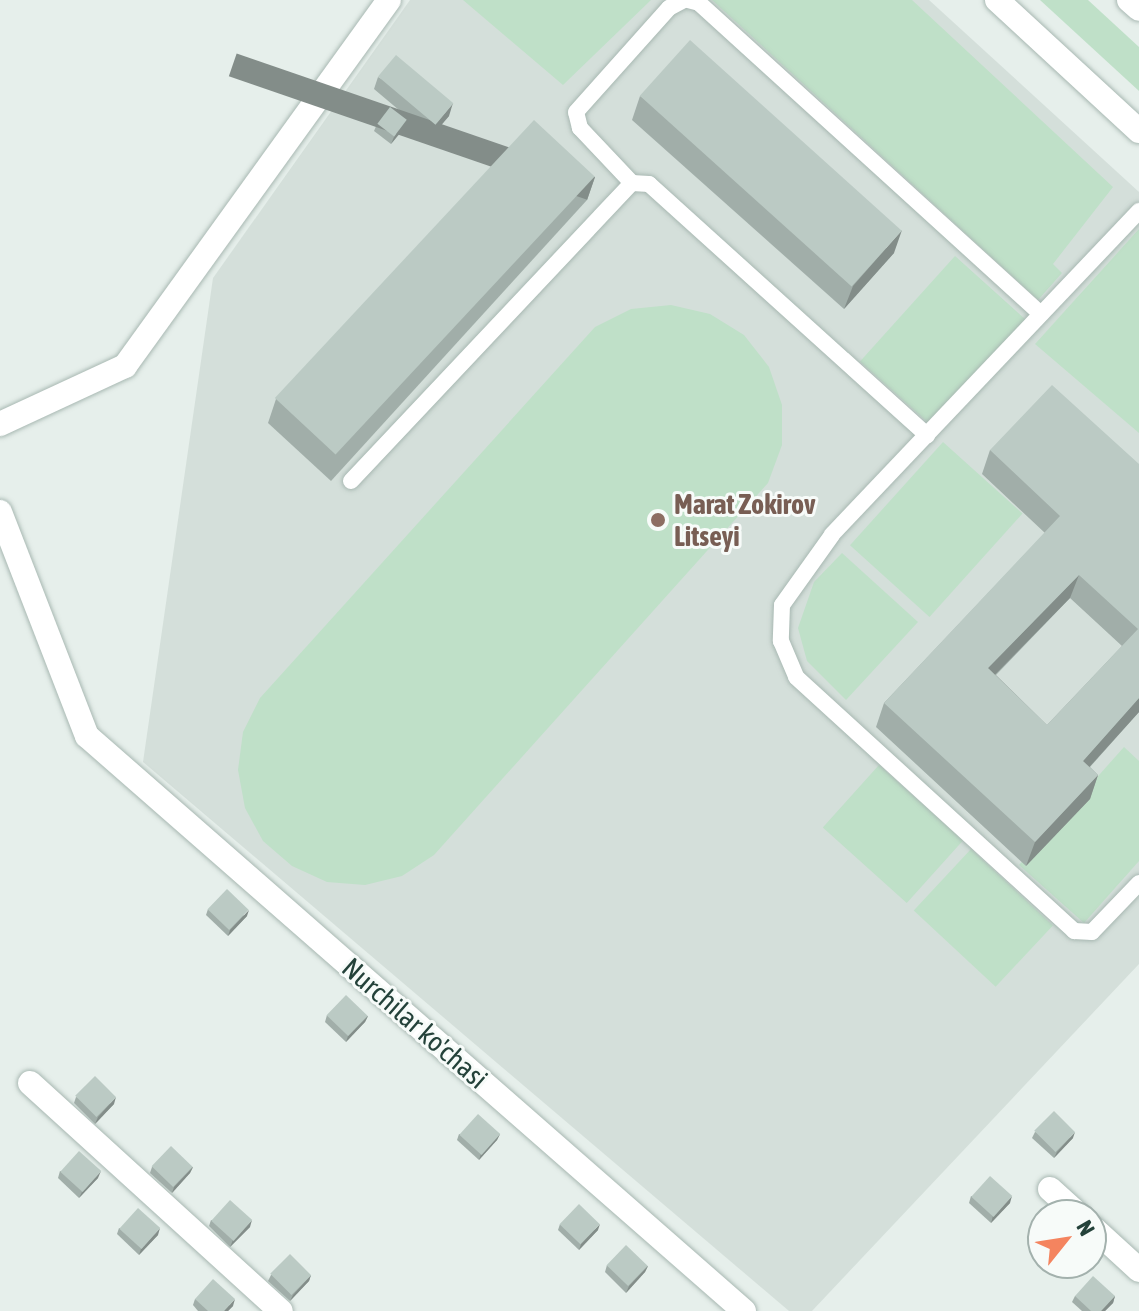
<!DOCTYPE html>
<style>
body{margin:0}
#map{position:relative;width:1139px;height:1311px;overflow:hidden;background:#e6efeb;font-family:"Asap Condensed",sans-serif}
div>[style]{position:absolute}
.built>*{inset:0;background:#d4dfda}
.green>*{inset:0;background:#bfe0c8;transform-origin:0 0}
.roads{filter:drop-shadow(0 0 2px #a8b8b2) drop-shadow(0 0 2px #a8b8b2)}
.service>*{height:16px;margin:-8px;padding:0 8px;transform-origin:8px;border-radius:8px;background:#fff}
.minor>*{height:24px;margin:-12px;padding:0 12px;transform-origin:12px;border-radius:12px;background:#fff}
.secondary>*{height:24px;margin:-12px;padding:0 12px;transform-origin:12px;border-radius:12px;background:#fff}
.wall>*{inset:0;background:#a1aea9}
.shaded-wall>*{inset:0;background:#838d89;transform-origin:0 0}
.building>*{inset:0;background:#bbcac4;transform-origin:0 0}
.dots>*{width:22px;height:22px;translate:-50% -50%;box-sizing:border-box;border:4px solid #f7fbf9;border-radius:50%}
span{translate:-50% -50%;white-space:nowrap;text-align:center;line-height:1.15;-webkit-text-stroke:6px #f7fbf9;paint-order:stroke}
.education-label{font-size:28px;color:#785e54;font-weight:700}
.left{translate:0 -50%;text-align:left}
.street-label{font-size:28px;color:#24423a}
.north{position:absolute;left:1027px;top:1199px;width:80px;height:80px;box-sizing:border-box;background:#f7fbf9;border:2px solid #a3b1ad;border-radius:50%;rotate:60deg;font-size:22px;font-weight:700;line-height:32px;text-align:center;color:#24423a}
.north::after{content:'';display:block;margin:auto;width:28px;height:36px;background:#f4845f;clip-path:polygon(50% 0,100% 100%,50% 72%,0 100%)}
</style>
<div id="map">
<div class="built">
<div style="clip-path:polygon(410px 0,929px 0,1139px 192px,1139px 964px,812px 1311px,789px 1311px,143px 762px,213px 278px)"></div>
</div>
<div class="green">
<div style="clip-path:polygon(463px 0,651px 0,563px 85px)"></div>
<div style="clip-path:polygon(712px 0,912px 0,1113px 187px,1053px 264px,1062px 273px,1038px 300px)"></div>
<div style="clip-path:polygon(1040px 0,1088px 0,1139px 47px,1139px 91px)"></div>
<div style="clip-path:polygon(1139px 229px,1139px 433px,1035px 344px)"></div>
<div style="left:955px;top:256px;width:96px;height:142px;rotate:42deg"></div>
<div style="clip-path:polygon(671px 305px,710px 314px,744px 335px,769px 367px,782px 405px,782px 445px,768px 483px,434px 855px,402px 876px,365px 885px,327px 882px,292px 866px,263px 841px,245px 808px,238px 770px,243px 732px,260px 698px,595px 327px,631px 309px)"></div>
<div style="left:943px;top:442px;width:107px;height:139px;rotate:42deg"></div>
<div style="clip-path:polygon(842px 553px,918px 622px,846px 700px,807px 661px,798px 628px,814px 582px)"></div>
<div style="clip-path:polygon(1124px 747px,1139px 761px,1139px 861px,1084px 923px,1019px 865px)"></div>
<div style="left:879px;top:765px;width:113px;height:84px;rotate:42deg"></div>
<div style="left:971px;top:849px;width:112px;height:84px;rotate:43deg"></div>
</div>
<div class="roads">
<div class="service">
<div style="left:688px;top:0;width:11px;rotate:15deg"></div>
<div style="left:699px;top:3px;width:462px;rotate:42.3deg"></div>
<div style="left:632px;top:183px;width:76px;rotate:-133.4deg"></div>
<div style="left:580px;top:128px;width:16px;rotate:-104deg"></div>
<div style="left:576px;top:112px;width:140px;rotate:-48.2deg"></div>
<div style="left:669px;top:8px;width:17px;rotate:-28deg"></div>
<div style="left:1139px;top:211px;width:446px;rotate:133.5deg"></div>
<div style="left:832px;top:535px;width:86px;rotate:125.5deg"></div>
<div style="left:782px;top:605px;width:36px;rotate:92deg"></div>
<div style="left:781px;top:641px;width:39px;rotate:67deg"></div>
<div style="left:796px;top:677px;width:377px;rotate:42.4deg"></div>
<div style="left:1074px;top:931px;width:18px;rotate:3deg"></div>
<div style="left:1092px;top:932px;width:68px;rotate:-46.2deg"></div>
<div style="left:351px;top:481px;width:410px;rotate:-46.7deg"></div>
<div style="left:632px;top:183px;width:17px;rotate:3deg"></div>
<div style="left:649px;top:184px;width:375px;rotate:42.1deg"></div>
</div>
<div class="minor">
<div style="left:0;top:424px;width:138px;rotate:-24.9deg"></div>
<div style="left:125px;top:366px;width:451px;rotate:-54.2deg"></div>
<div style="left:0;top:512px;width:240px;rotate:68.8deg"></div>
<div style="left:87px;top:736px;width:873px;rotate:41.19deg"></div>
<div style="left:30px;top:1083px;width:339px;rotate:42.3deg"></div>
<div style="left:1050px;top:1189px;width:39px;rotate:42deg"></div>
<div style="left:1091px;top:1226px;width:65px;rotate:42.5deg"></div>
</div>
<div class="secondary">
<div style="left:997px;top:0;width:193px;rotate:42.7deg"></div>
<div style="left:1129px;top:0;width:13px;rotate:42deg"></div>
</div>
</div>
<div class="wall">
<div style="clip-path:polygon(378px 77px,449px 116px,431px 137px,374px 89px)"></div>
<div style="clip-path:polygon(640px 96px,894px 253px,844px 309px,632px 120px)"></div>
<div style="clip-path:polygon(377px 124px,405px 127px,391px 144px,374px 131px)"></div>
<div style="clip-path:polygon(595px 177px,587px 200px,331px 481px,268px 423px,276px 399px)"></div>
<div style="clip-path:polygon(evenodd,990px 450px,1139px 464px,1139px 712px,1090px 767px,1098px 775px,1090px 799px,1026px 866px,876px 727px,884px 703px,1045px 533px,982px 474px,990px 450px,1070px 598px,1122px 646px,1047px 725px,996px 675px,1070px 598px)"></div>
<div style="clip-path:polygon(208px 909px,247px 916px,228px 936px,206px 915px)"></div>
<div style="clip-path:polygon(327px 1015px,368px 1016px,365px 1022px,346px 1042px,325px 1022px)"></div>
<div style="clip-path:polygon(76px 1097px,114px 1104px,95px 1124px,74px 1103px)"></div>
<div style="clip-path:polygon(1035px 1132px,1073px 1138px,1054px 1158px,1032px 1138px)"></div>
<div style="clip-path:polygon(459px 1134px,500px 1134px,497px 1140px,479px 1160px,457px 1140px)"></div>
<div style="clip-path:polygon(152px 1167px,193px 1167px,190px 1173px,172px 1193px,150px 1173px)"></div>
<div style="clip-path:polygon(60px 1171px,98px 1178px,79px 1198px,58px 1178px)"></div>
<div style="clip-path:polygon(971px 1196px,1010px 1203px,991px 1223px,969px 1203px)"></div>
<div style="clip-path:polygon(211px 1220px,250px 1227px,230px 1247px,209px 1226px)"></div>
<div style="clip-path:polygon(560px 1224px,598px 1230px,579px 1250px,558px 1230px)"></div>
<div style="clip-path:polygon(119px 1228px,158px 1235px,139px 1255px,117px 1234px)"></div>
<div style="clip-path:polygon(607px 1265px,648px 1266px,645px 1272px,626px 1293px,605px 1272px)"></div>
<div style="clip-path:polygon(271px 1275px,311px 1275px,309px 1281px,290px 1301px,268px 1281px)"></div>
<div style="clip-path:polygon(1075px 1296px,1115px 1296px,1113px 1303px,1105px 1311px,1082px 1311px,1072px 1302px)"></div>
<div style="clip-path:polygon(195px 1299px,233px 1306px,228px 1311px,198px 1311px,193px 1305px)"></div>
</div>
<div class="shaded-wall">
<div style="clip-path:polygon(453px 103px,449px 116px,431px 137px,436px 124px)"></div>
<div style="clip-path:polygon(407px 120px,405px 127px,391px 144px,394px 137px)"></div>
<div style="left:595px;top:177px;width:24px;height:379px;rotate:109deg"></div>
<div style="clip-path:polygon(902px 230px,894px 253px,844px 309px,853px 286px)"></div>
<div style="clip-path:polygon(1079px 575px,1070px 598px,979px 691px,988px 668px)"></div>
<div style="clip-path:polygon(1139px 698px,1139px 712px,1074px 784px,1083px 761px)"></div>
<div style="clip-path:polygon(1098px 775px,1090px 799px,1026px 866px,1035px 842px)"></div>
<div style="clip-path:polygon(249px 910px,247px 916px,228px 936px,230px 930px)"></div>
<div style="clip-path:polygon(368px 1016px,365px 1022px,346px 1042px,348px 1036px)"></div>
<div style="clip-path:polygon(116px 1097px,114px 1104px,95px 1124px,98px 1117px)"></div>
<div style="clip-path:polygon(1075px 1132px,1073px 1138px,1054px 1158px,1057px 1152px)"></div>
<div style="clip-path:polygon(500px 1134px,497px 1140px,479px 1160px,481px 1154px)"></div>
<div style="clip-path:polygon(193px 1167px,190px 1173px,172px 1193px,174px 1187px)"></div>
<div style="clip-path:polygon(101px 1171px,98px 1178px,79px 1198px,82px 1192px)"></div>
<div style="clip-path:polygon(1012px 1196px,1010px 1203px,991px 1223px,993px 1216px)"></div>
<div style="clip-path:polygon(252px 1220px,250px 1227px,230px 1247px,233px 1240px)"></div>
<div style="clip-path:polygon(600px 1224px,598px 1230px,579px 1250px,581px 1244px)"></div>
<div style="clip-path:polygon(160px 1228px,158px 1235px,139px 1255px,141px 1249px)"></div>
<div style="clip-path:polygon(648px 1266px,645px 1272px,626px 1293px,629px 1286px)"></div>
<div style="clip-path:polygon(311px 1275px,309px 1281px,290px 1301px,293px 1295px)"></div>
<div style="clip-path:polygon(1115px 1296px,1113px 1303px,1105px 1311px,1101px 1311px)"></div>
<div style="clip-path:polygon(235px 1299px,233px 1306px,228px 1311px,224px 1311px)"></div>
</div>
<div class="building">
<div style="left:690px;top:40px;width:285px;height:75px;rotate:42deg"></div>
<div style="left:396px;top:55px;width:75px;height:28px;rotate:40deg"></div>
<div style="left:390px;top:107px;width:21px;height:21px;rotate:37deg"></div>
<div style="left:534px;top:120px;width:83px;height:380px;rotate:43deg"></div>
<div style="clip-path:polygon(evenodd,1052px 385px,1139px 464px,1139px 698px,1083px 761px,1098px 775px,1035px 842px,884px 703px,1060px 516px,990px 450px,1052px 385px,1079px 575px,1138px 629px,1047px 725px,988px 668px,1079px 575px)"></div>
<div style="left:227px;top:889px;width:30px;height:28px;rotate:44deg"></div>
<div style="left:346px;top:995px;width:30px;height:28px;rotate:44deg"></div>
<div style="left:95px;top:1076px;width:30px;height:28px;rotate:45deg"></div>
<div style="left:1054px;top:1111px;width:30px;height:28px;rotate:45deg"></div>
<div style="left:478px;top:1114px;width:30px;height:28px;rotate:42deg"></div>
<div style="left:171px;top:1146px;width:30px;height:28px;rotate:44deg"></div>
<div style="left:79px;top:1151px;width:30px;height:28px;rotate:42deg"></div>
<div style="left:990px;top:1176px;width:30px;height:28px;rotate:42deg"></div>
<div style="left:230px;top:1200px;width:30px;height:28px;rotate:42deg"></div>
<div style="left:579px;top:1204px;width:29px;height:28px;rotate:44deg"></div>
<div style="left:138px;top:1208px;width:30px;height:28px;rotate:42deg"></div>
<div style="left:626px;top:1245px;width:30px;height:28px;rotate:44deg"></div>
<div style="left:290px;top:1254px;width:30px;height:28px;rotate:45deg"></div>
<div style="clip-path:polygon(1093px 1276px,1115px 1296px,1101px 1311px,1091px 1311px,1075px 1296px)"></div>
<div style="clip-path:polygon(213px 1279px,235px 1299px,224px 1311px,208px 1311px,195px 1299px)"></div>
</div>
<div class="dots">
<div style="left:658px;top:520px;background:#8d6e63"></div>
</div>
<div class="education-label">
<span class="left" style="left:674px;top:520px">Marat Zokirov<br>Litseyi</span>
</div>
<div class="street-label">
<span style="left:415px;top:1023px;rotate:41deg">Nurchilar ko'chasi</span>
</div>
<div class="north">N</div>
</div>
